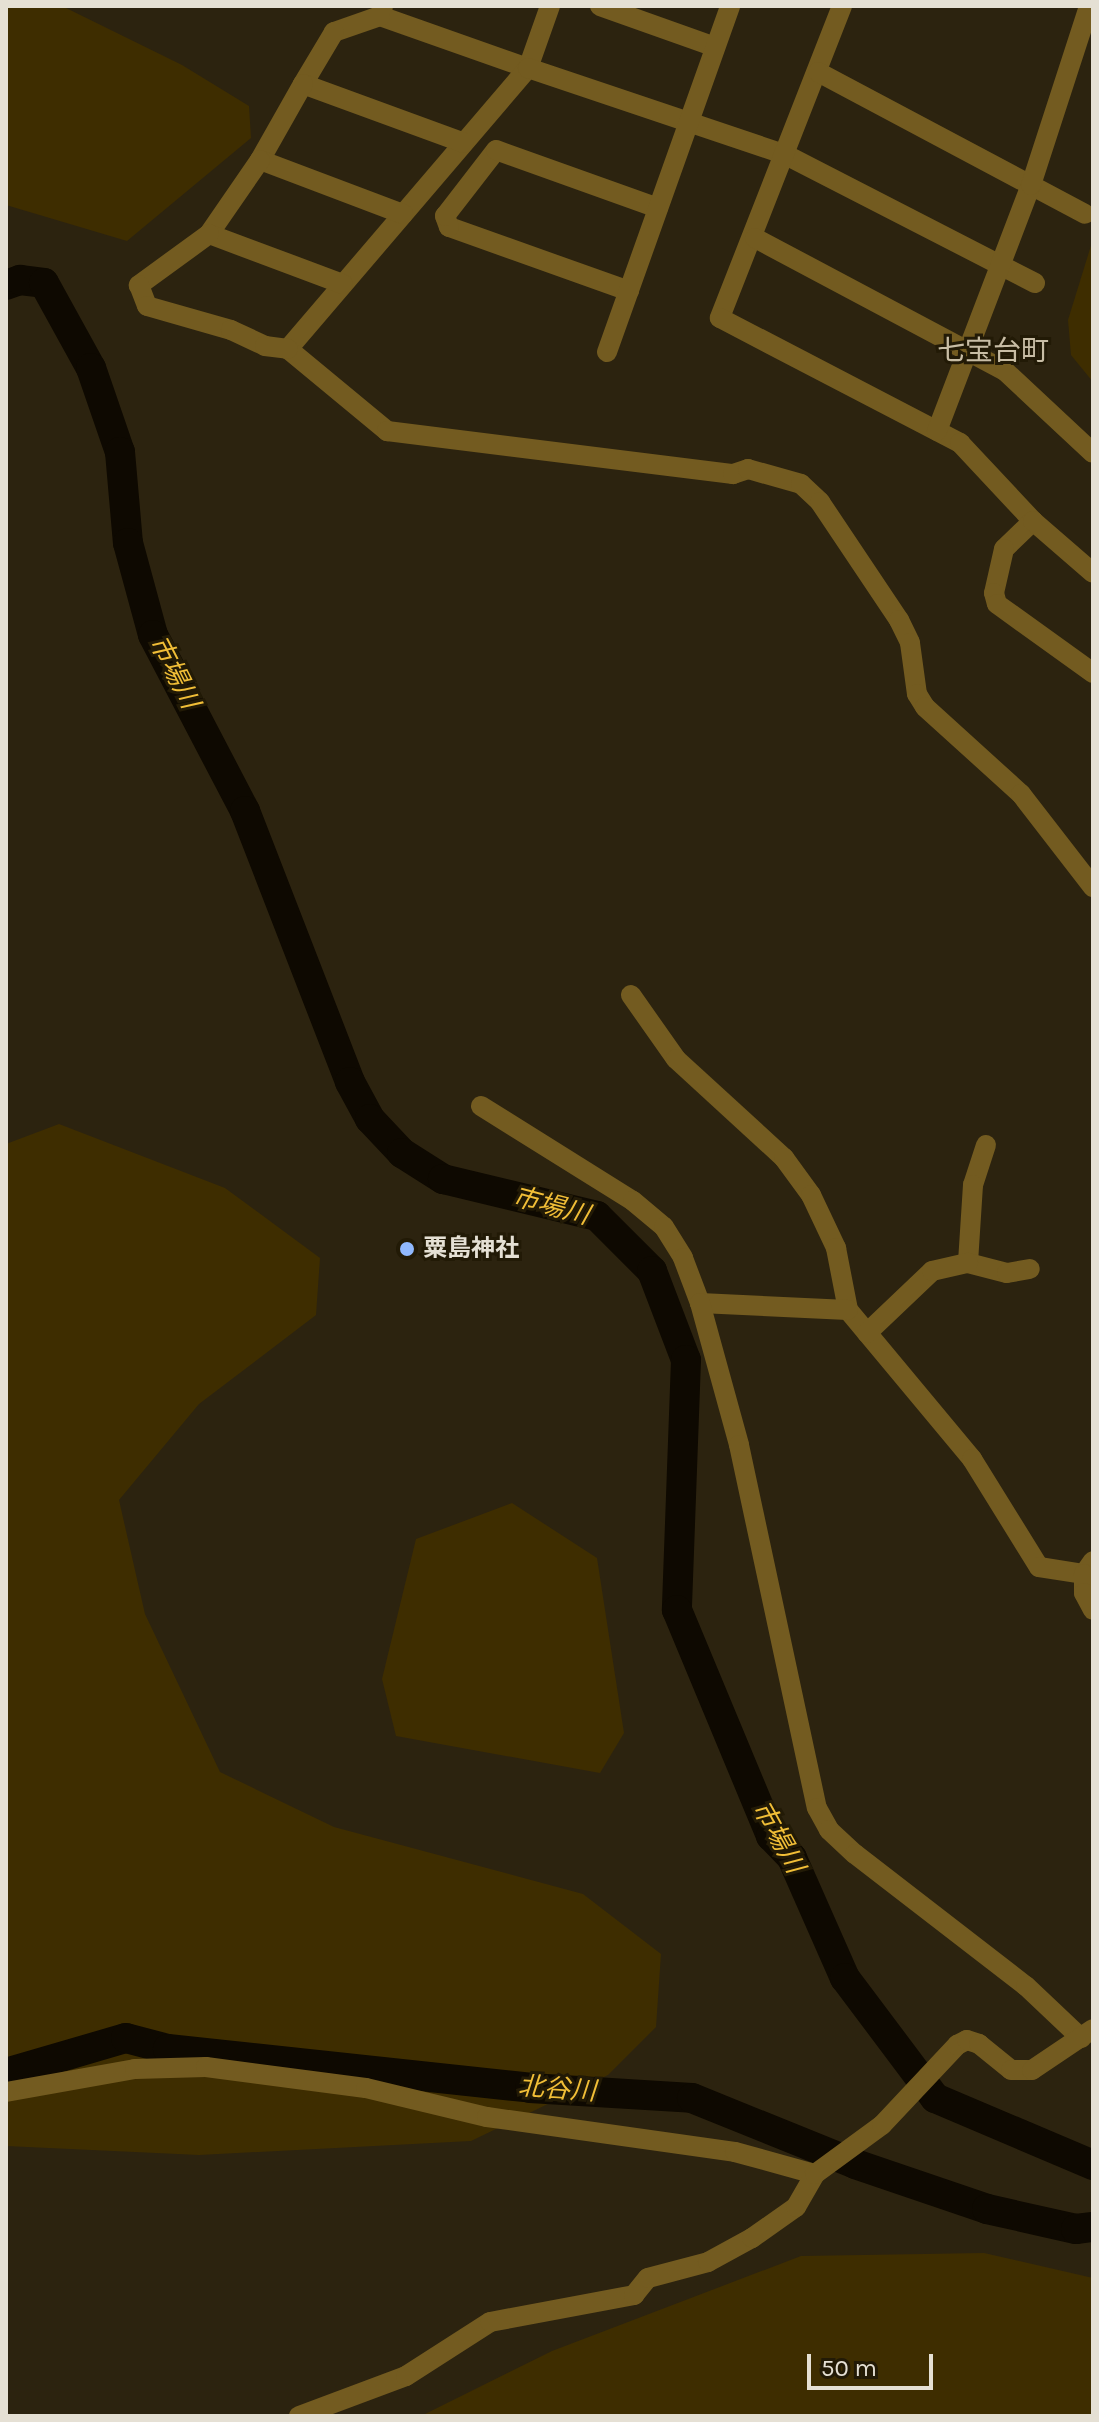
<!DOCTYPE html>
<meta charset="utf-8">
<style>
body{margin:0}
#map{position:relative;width:1099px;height:2422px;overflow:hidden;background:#2c230f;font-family:Karla,"Noto Sans JP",sans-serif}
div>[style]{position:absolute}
.green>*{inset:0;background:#3e2d00}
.river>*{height:30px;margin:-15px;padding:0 15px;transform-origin:15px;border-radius:15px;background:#0e0901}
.minor>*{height:20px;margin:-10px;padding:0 10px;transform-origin:10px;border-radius:10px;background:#735b20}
.dots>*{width:22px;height:22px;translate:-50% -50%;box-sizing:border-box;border:4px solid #221a06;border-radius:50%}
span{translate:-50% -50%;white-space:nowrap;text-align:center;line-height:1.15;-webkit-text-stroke:6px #221a06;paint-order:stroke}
.poi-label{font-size:24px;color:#e5e0d4;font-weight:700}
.left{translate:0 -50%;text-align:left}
.water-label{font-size:26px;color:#f1be37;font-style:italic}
.quarter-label{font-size:28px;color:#c8bda5}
.frame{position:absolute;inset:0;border:8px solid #e5e0d4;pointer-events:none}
.scale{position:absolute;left:807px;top:2354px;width:126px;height:36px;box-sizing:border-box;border:4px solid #e5e0d4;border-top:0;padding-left:10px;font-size:24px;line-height:28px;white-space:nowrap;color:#e5e0d4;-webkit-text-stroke:6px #221a06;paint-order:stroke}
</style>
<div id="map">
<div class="green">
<div style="clip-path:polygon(6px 6px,62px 6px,182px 65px,249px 106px,251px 138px,127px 241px,6px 205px)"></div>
<div style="clip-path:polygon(1093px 239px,1093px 382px,1071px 355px,1068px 320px)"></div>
<div style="clip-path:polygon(59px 1124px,225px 1188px,320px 1258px,316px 1315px,199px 1404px,119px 1500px,145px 1614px,220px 1772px,334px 1827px,583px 1894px,661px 1954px,656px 2027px,608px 2075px,471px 2141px,199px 2155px,6px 2146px,6px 1144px)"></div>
<div style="clip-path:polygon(512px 1503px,597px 1558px,624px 1733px,600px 1773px,396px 1736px,382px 1679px,416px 1539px)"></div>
<div style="clip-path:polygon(984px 2253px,1093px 2278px,1093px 2416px,421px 2416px,552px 2351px,801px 2256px)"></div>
</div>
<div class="river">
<div style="left:6px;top:285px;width:15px;rotate:-20deg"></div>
<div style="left:20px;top:280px;width:24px;rotate:7deg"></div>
<div style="left:44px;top:283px;width:97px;rotate:61.1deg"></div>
<div style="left:91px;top:368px;width:89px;rotate:71deg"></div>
<div style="left:120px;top:452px;width:91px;rotate:85deg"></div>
<div style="left:128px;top:543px;width:95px;rotate:74.8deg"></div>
<div style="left:153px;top:635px;width:199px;rotate:62.4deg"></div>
<div style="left:245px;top:811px;width:291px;rotate:68.8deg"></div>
<div style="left:350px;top:1082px;width:42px;rotate:61.6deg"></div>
<div style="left:370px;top:1119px;width:47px;rotate:46.7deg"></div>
<div style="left:402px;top:1153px;width:49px;rotate:32.4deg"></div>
<div style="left:443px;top:1179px;width:158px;rotate:13.5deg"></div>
<div style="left:597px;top:1216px;width:78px;rotate:45deg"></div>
<div style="left:652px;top:1271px;width:95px;rotate:69.1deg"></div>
<div style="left:686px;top:1360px;width:250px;rotate:92.1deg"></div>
<div style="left:677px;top:1610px;width:245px;rotate:67.4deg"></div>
<div style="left:771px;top:1836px;width:30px;rotate:46deg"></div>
<div style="left:792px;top:1858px;width:131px;rotate:66.2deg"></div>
<div style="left:845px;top:1978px;width:150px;rotate:53.1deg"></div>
<div style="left:935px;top:2098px;width:172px;rotate:23deg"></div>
<div style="left:6px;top:2073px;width:125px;rotate:-16.3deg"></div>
<div style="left:126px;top:2038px;width:43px;rotate:14.7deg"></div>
<div style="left:168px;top:2049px;width:364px;rotate:6.1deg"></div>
<div style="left:530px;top:2088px;width:162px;rotate:3.5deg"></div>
<div style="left:692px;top:2098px;width:176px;rotate:22deg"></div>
<div style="left:855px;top:2164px;width:139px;rotate:18.8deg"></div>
<div style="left:987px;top:2209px;width:91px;rotate:12.7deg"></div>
<div style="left:1076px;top:2229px;width:17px;rotate:-7deg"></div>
</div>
<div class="minor">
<div style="left:383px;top:6px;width:10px;rotate:107deg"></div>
<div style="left:380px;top:16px;width:157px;rotate:19.4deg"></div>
<div style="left:528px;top:68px;width:370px;rotate:130.5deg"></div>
<div style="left:288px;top:349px;width:129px;rotate:39.6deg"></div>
<div style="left:387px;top:431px;width:349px;rotate:7.1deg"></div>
<div style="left:733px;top:474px;width:16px;rotate:-18deg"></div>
<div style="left:748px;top:469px;width:55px;rotate:15.8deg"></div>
<div style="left:801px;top:484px;width:26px;rotate:43deg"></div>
<div style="left:820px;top:502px;width:142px;rotate:56.2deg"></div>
<div style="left:899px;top:620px;width:25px;rotate:64deg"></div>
<div style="left:910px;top:643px;width:51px;rotate:82.2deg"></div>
<div style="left:917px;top:694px;width:15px;rotate:58deg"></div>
<div style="left:925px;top:707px;width:130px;rotate:42.2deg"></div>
<div style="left:1021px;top:794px;width:118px;rotate:52.3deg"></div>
<div style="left:550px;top:6px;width:66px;rotate:109.5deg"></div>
<div style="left:528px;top:68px;width:272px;rotate:18.6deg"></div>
<div style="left:786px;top:155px;width:280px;rotate:27.2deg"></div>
<div style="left:600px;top:6px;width:122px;rotate:19.6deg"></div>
<div style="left:842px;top:6px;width:335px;rotate:111.4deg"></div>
<div style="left:720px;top:318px;width:271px;rotate:27.5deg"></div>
<div style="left:960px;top:443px;width:107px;rotate:46.9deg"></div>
<div style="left:1033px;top:521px;width:40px;rotate:136deg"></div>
<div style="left:1004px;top:549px;width:45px;rotate:102.8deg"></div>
<div style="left:994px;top:593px;width:11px;rotate:75deg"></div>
<div style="left:997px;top:604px;width:118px;rotate:35.7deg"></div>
<div style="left:380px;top:16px;width:49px;rotate:160.8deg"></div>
<div style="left:334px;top:32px;width:61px;rotate:120.8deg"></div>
<div style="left:303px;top:84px;width:171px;rotate:20.1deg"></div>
<div style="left:818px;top:72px;width:302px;rotate:28deg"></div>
<div style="left:303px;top:84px;width:87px;rotate:119.5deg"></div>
<div style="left:260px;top:160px;width:153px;rotate:20.7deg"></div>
<div style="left:260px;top:160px;width:90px;rotate:124.6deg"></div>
<div style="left:209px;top:234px;width:143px;rotate:20.5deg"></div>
<div style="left:209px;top:234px;width:87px;rotate:143.9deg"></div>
<div style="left:139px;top:285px;width:22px;rotate:69deg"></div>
<div style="left:147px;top:306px;width:87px;rotate:15.9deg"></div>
<div style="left:231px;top:330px;width:38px;rotate:25deg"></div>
<div style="left:265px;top:346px;width:23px;rotate:7deg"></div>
<div style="left:755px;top:238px;width:283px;rotate:28deg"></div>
<div style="left:1005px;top:371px;width:120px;rotate:43deg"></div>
<div style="left:629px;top:291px;width:191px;rotate:-160.4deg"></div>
<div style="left:449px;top:227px;width:12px;rotate:-110deg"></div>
<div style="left:445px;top:216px;width:83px;rotate:-52.3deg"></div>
<div style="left:496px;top:150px;width:172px;rotate:19.7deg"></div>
<div style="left:607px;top:352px;width:367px;rotate:-70.4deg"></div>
<div style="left:937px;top:431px;width:263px;rotate:-69.1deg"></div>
<div style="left:1031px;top:185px;width:188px;rotate:-72deg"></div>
<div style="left:1033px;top:521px;width:79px;rotate:40.9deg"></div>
<div style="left:631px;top:995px;width:78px;rotate:54.9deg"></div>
<div style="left:676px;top:1059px;width:147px;rotate:42.5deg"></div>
<div style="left:784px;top:1158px;width:46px;rotate:53.9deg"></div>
<div style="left:811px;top:1195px;width:59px;rotate:64.7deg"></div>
<div style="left:836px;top:1248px;width:63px;rotate:79deg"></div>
<div style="left:848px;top:1310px;width:194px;rotate:50.2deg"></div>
<div style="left:972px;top:1459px;width:127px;rotate:58.2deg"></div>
<div style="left:1039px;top:1567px;width:46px;rotate:8.8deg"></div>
<div style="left:481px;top:1106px;width:179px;rotate:32deg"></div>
<div style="left:633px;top:1201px;width:40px;rotate:40deg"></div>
<div style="left:664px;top:1227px;width:36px;rotate:58deg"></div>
<div style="left:683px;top:1258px;width:48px;rotate:69.3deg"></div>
<div style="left:700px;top:1303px;width:148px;rotate:2.7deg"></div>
<div style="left:986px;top:1145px;width:42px;rotate:108deg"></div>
<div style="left:973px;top:1185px;width:78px;rotate:93.7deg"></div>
<div style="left:968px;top:1263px;width:40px;rotate:14.4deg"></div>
<div style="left:1007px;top:1273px;width:23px;rotate:-10deg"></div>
<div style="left:700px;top:1303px;width:147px;rotate:74.6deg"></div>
<div style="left:739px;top:1445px;width:371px;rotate:77.9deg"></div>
<div style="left:817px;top:1808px;width:25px;rotate:61deg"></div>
<div style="left:829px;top:1830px;width:35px;rotate:43deg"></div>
<div style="left:855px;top:1854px;width:216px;rotate:37.7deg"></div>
<div style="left:1026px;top:1986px;width:76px;rotate:43.4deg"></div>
<div style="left:867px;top:1333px;width:90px;rotate:-43.6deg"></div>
<div style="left:932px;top:1271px;width:37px;rotate:-13deg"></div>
<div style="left:1093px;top:1561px;width:16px;rotate:125deg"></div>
<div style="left:1084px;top:1574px;width:19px;rotate:90deg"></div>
<div style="left:1084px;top:1593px;width:19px;rotate:62deg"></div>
<div style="left:6px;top:2092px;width:131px;rotate:-10.1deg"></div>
<div style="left:135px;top:2069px;width:71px;rotate:-1.6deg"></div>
<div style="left:206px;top:2067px;width:161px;rotate:7.5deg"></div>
<div style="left:366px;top:2088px;width:124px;rotate:13.5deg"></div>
<div style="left:487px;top:2117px;width:250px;rotate:8deg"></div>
<div style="left:735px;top:2152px;width:83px;rotate:15.4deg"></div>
<div style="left:299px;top:2416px;width:114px;rotate:-20.5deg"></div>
<div style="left:406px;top:2376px;width:100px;rotate:-32.7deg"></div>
<div style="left:490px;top:2322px;width:147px;rotate:-10.6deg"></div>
<div style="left:634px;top:2295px;width:22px;rotate:-51deg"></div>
<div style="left:648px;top:2278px;width:62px;rotate:-14.9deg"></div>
<div style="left:708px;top:2262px;width:50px;rotate:-28.6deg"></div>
<div style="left:752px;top:2238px;width:54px;rotate:-35.2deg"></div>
<div style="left:796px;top:2207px;width:38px;rotate:-60deg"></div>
<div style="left:815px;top:2174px;width:83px;rotate:-36.2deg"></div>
<div style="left:882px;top:2125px;width:110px;rotate:-46.8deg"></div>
<div style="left:957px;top:2045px;width:11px;rotate:-27deg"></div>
<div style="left:967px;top:2040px;width:13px;rotate:18deg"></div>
<div style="left:979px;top:2044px;width:41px;rotate:39.1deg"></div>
<div style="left:1011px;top:2070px;width:21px"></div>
<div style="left:1032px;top:2070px;width:73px;rotate:-33.9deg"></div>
</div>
<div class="dots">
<div style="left:407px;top:1249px;background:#90b8fd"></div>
</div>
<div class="poi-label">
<span class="left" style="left:423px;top:1249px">粟島神社</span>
</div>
<div class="water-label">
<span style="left:174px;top:672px;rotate:63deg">市場川</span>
<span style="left:551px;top:1206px;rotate:15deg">市場川</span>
<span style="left:778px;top:1837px;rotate:61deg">市場川</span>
<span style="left:557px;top:2089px;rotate:4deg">北谷川</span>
</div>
<div class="quarter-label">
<span style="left:993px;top:351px">七宝台町</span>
</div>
<div class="frame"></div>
<div class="scale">50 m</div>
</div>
